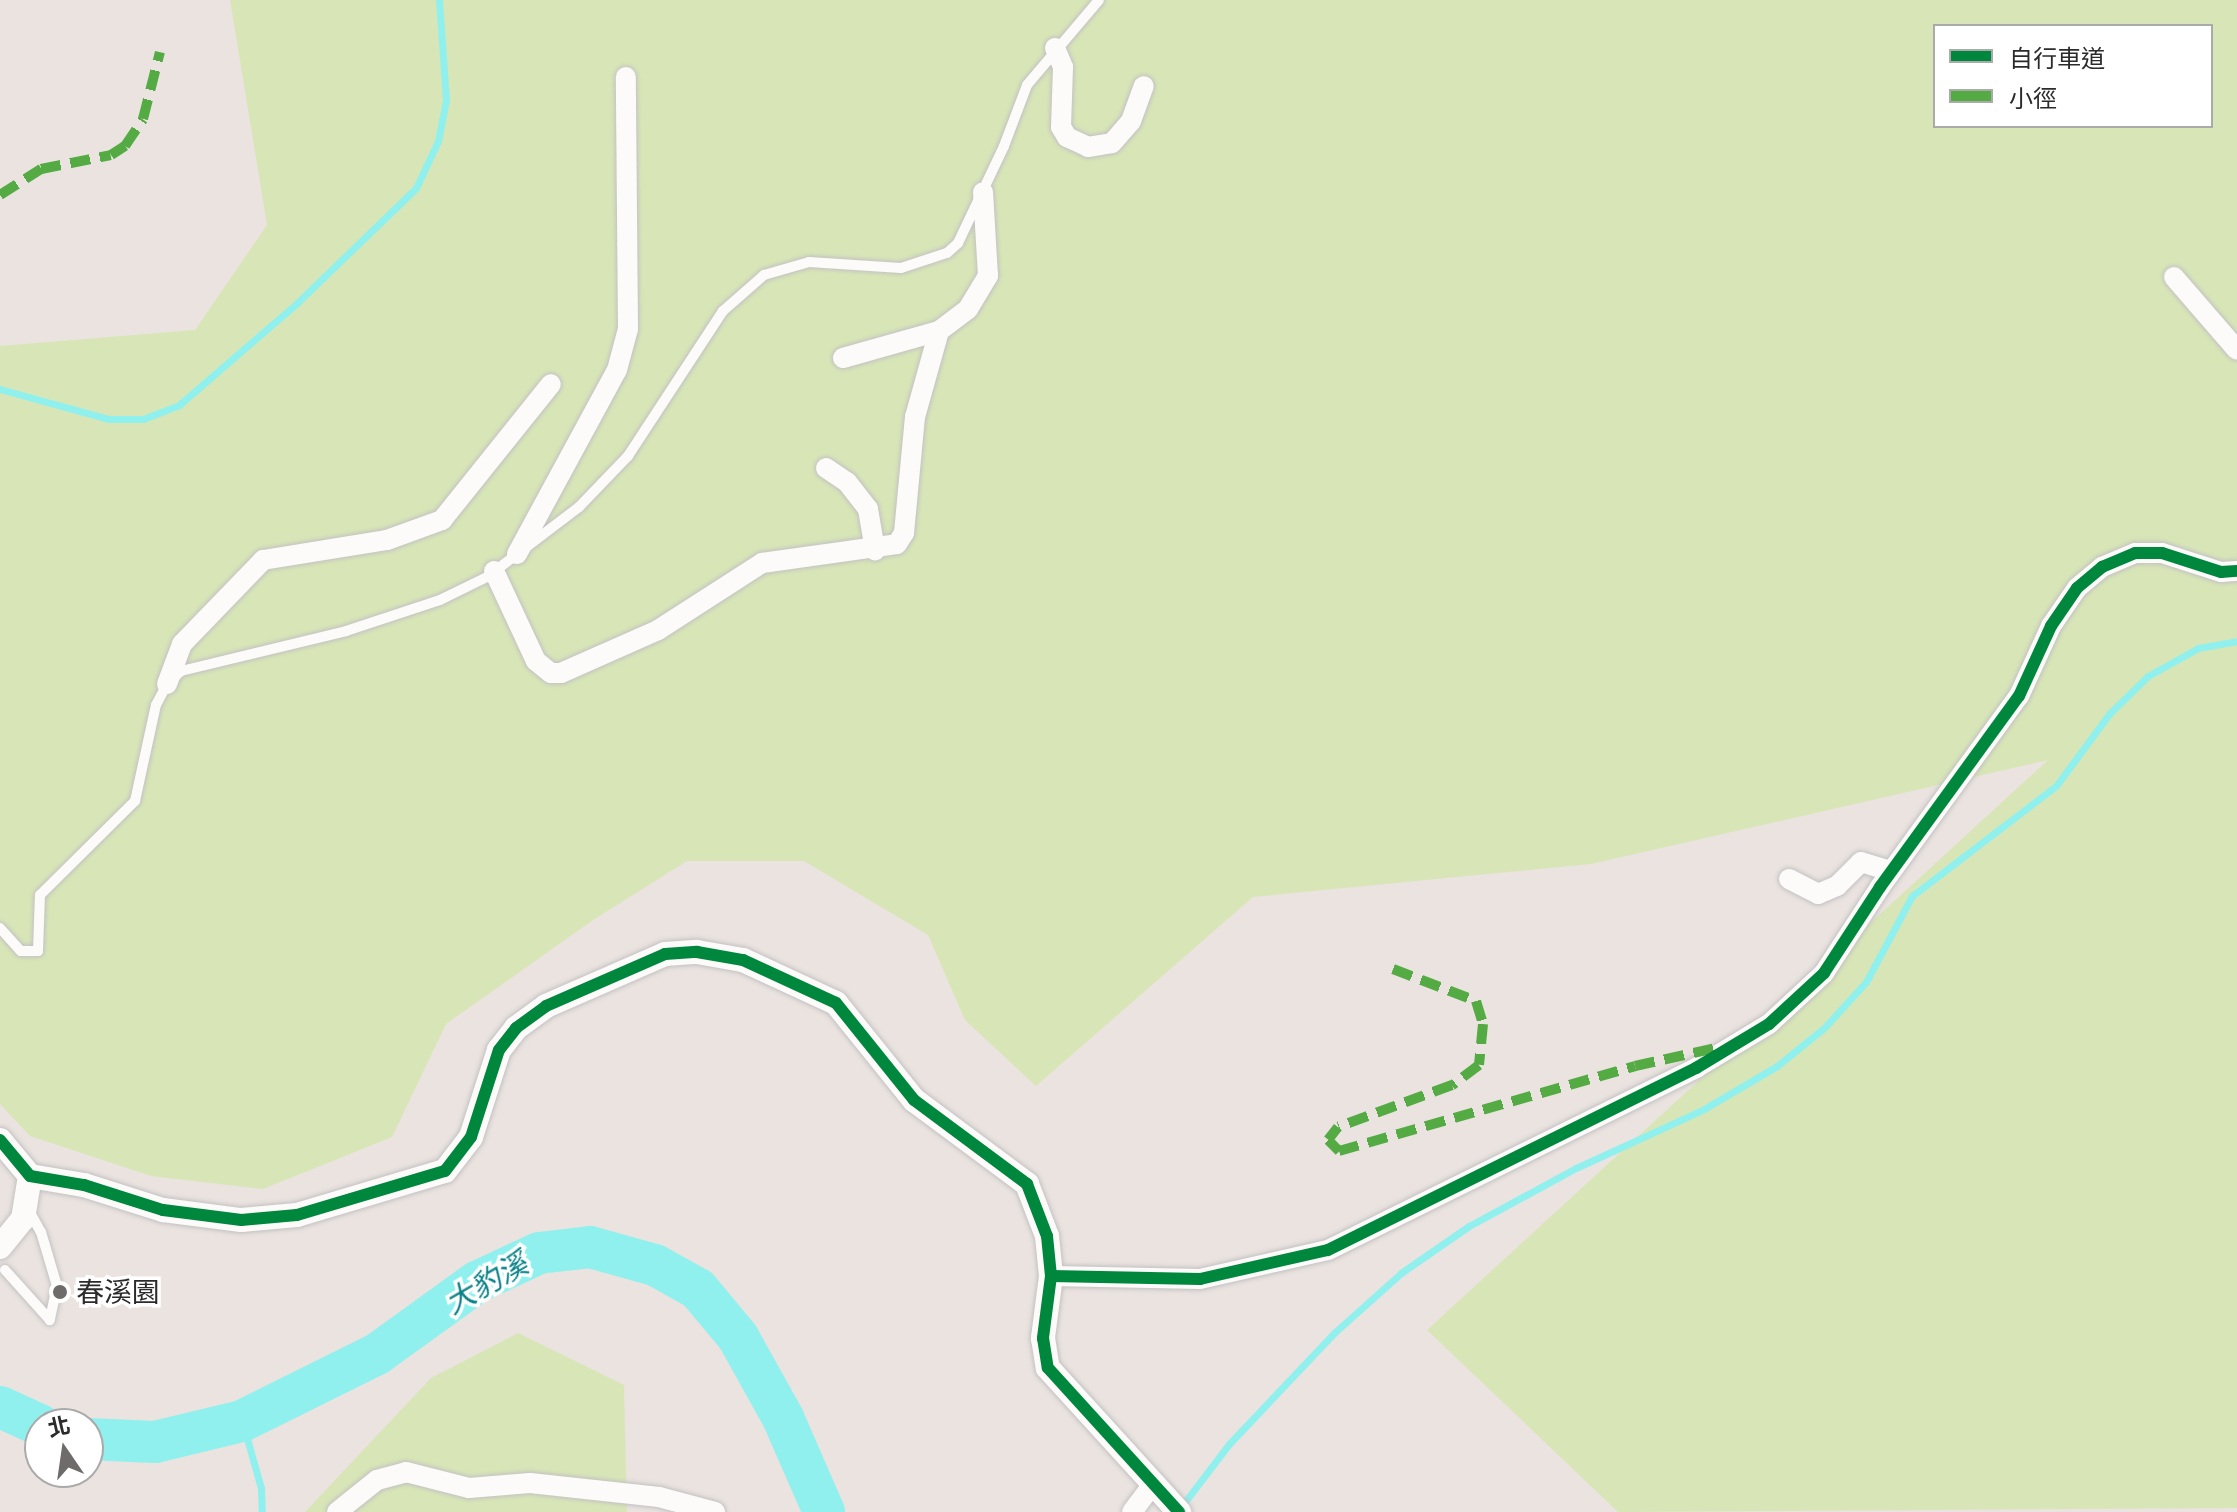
<!DOCTYPE html>
<meta charset="utf-8">
<style>
body{margin:0}
#map{position:relative;width:2237px;height:1512px;overflow:hidden;background:#eae3e0;font-family:"Golos Text","Noto Sans TC",sans-serif}
div>[style]{position:absolute}
.green>*{inset:0;background:#d8e6b7}
.stream>*{height:7px;margin:-3.5px;padding:0 3.5px;transform-origin:3.5px;border-radius:3.5px;background:#90f0ed}
.river>*{height:42px;margin:-21px;padding:0 21px;transform-origin:21px;border-radius:21px;background:#90f0ed}
.roads{filter:drop-shadow(0 0 2px #c3c2c2) drop-shadow(0 0 2px #c3c2c2)}
.service>*{height:10px;margin:-5px;padding:0 5px;transform-origin:5px;border-radius:5px;background:#fcfbfa}
.minor>*{height:20px;margin:-10px;padding:0 10px;transform-origin:10px;border-radius:10px;background:#fcfbfa}
.tertiary>*{height:24px;margin:-12px;padding:0 12px;transform-origin:12px;border-radius:12px;background:#fcfbfa}
.quiet>*{height:10px;margin-top:-5px;transform-origin:0;background:repeating-linear-gradient(90deg,#54ab44 0 20px,transparent 0 30px)}
.cycleway>*{height:12px;margin:-6px;padding:0 6px;transform-origin:6px;border-radius:6px;background:#00873e}
.dots>*{width:22px;height:22px;translate:-50% -50%;box-sizing:border-box;border:4px solid #fff;border-radius:50%}
span{translate:-50% -50%;white-space:nowrap;text-align:center;line-height:1.15;-webkit-text-stroke:7px #fff;paint-order:stroke}
.poi-label{font-size:28px;color:#2b2b2b}
.left{translate:0 -50%;text-align:left}
.water-label{font-size:30px;color:#078187;font-style:italic}
.legend{position:absolute;left:1933px;top:24px;width:280px;height:104px;box-sizing:border-box;background:#fff;border:2px solid #aaa;margin:0;padding:10px 14px;list-style:none;font-size:24px;color:#2b2b2b}
.legend li{display:flex;align-items:center;gap:16px;height:40px}
.legend b{width:40px;border:2px solid #aaa}
.north{position:absolute;left:24px;top:1408px;width:80px;height:80px;box-sizing:border-box;background:#fff;border:2px solid #aaa;border-radius:50%;rotate:347deg;font-size:22px;font-weight:700;line-height:32px;text-align:center;color:#2b2b2b}
.north::after{content:'';display:block;margin:auto;width:28px;height:36px;background:#6e6b6a;clip-path:polygon(50% 0,100% 100%,50% 72%,0 100%)}
</style>
<div id="map">
<div class="green">
<div style="clip-path:polygon(evenodd,230px 0,2237px 0,2237px 1508px,1618px 1512px,1427px 1330px,2048px 760px,1591px 864px,1253px 897px,1036px 1086px,965px 1020px,928px 935px,804px 861px,687px 861px,593px 920px,446px 1024px,392px 1137px,263px 1189px,151px 1176px,30px 1136px,0 1104px,0 346px,195px 330px,267px 225px,230px 0,1935px 26px,2211px 26px,2211px 126px,1935px 126px,1935px 26px)"></div>
<div style="clip-path:polygon(518px 1333px,624px 1385px,627px 1512px,305px 1512px,431px 1378px)"></div>
</div>
<div class="stream">
<div style="left:0;top:389px;width:112px;rotate:15.5deg"></div>
<div style="left:108px;top:419px;width:35px"></div>
<div style="left:143px;top:419px;width:39px;rotate:-21deg"></div>
<div style="left:179px;top:405px;width:156px;rotate:-40.8deg"></div>
<div style="left:297px;top:303px;width:165px;rotate:-44deg"></div>
<div style="left:416px;top:188px;width:52px;rotate:-64.9deg"></div>
<div style="left:438px;top:141px;width:42px;rotate:-79deg"></div>
<div style="left:446px;top:100px;width:100px;rotate:-94deg"></div>
<div style="left:242px;top:1421px;width:70px;rotate:74.2deg"></div>
<div style="left:261px;top:1488px;width:24px;rotate:88deg"></div>
<div style="left:1181px;top:1507px;width:79px;rotate:-52.7deg"></div>
<div style="left:1229px;top:1444px;width:153px;rotate:-46.6deg"></div>
<div style="left:1334px;top:1333px;width:90px;rotate:-41.8deg"></div>
<div style="left:1401px;top:1273px;width:83px;rotate:-34.7deg"></div>
<div style="left:1469px;top:1226px;width:122px;rotate:-28.5deg"></div>
<div style="left:1576px;top:1168px;width:141px;rotate:-24.7deg"></div>
<div style="left:1704px;top:1109px;width:85px;rotate:-30.5deg"></div>
<div style="left:1777px;top:1066px;width:60px;rotate:-39deg"></div>
<div style="left:1824px;top:1028px;width:62px;rotate:-47.6deg"></div>
<div style="left:1866px;top:982px;width:98px;rotate:-61.9deg"></div>
<div style="left:1912px;top:896px;width:181px;rotate:-37.4deg"></div>
<div style="left:2056px;top:786px;width:89px;rotate:-53.6deg"></div>
<div style="left:2109px;top:714px;width:54px;rotate:-44.3deg"></div>
<div style="left:2148px;top:676px;width:57px;rotate:-29.2deg"></div>
<div style="left:2198px;top:648px;width:40px;rotate:-10deg"></div>
</div>
<div class="river">
<div style="left:0;top:1407px;width:44px;rotate:24.2deg"></div>
<div style="left:88px;top:1439px;width:67px;rotate:2.6deg"></div>
<div style="left:155px;top:1442px;width:89px;rotate:-13.6deg"></div>
<div style="left:242px;top:1421px;width:151px;rotate:-26.4deg"></div>
<div style="left:377px;top:1354px;width:123px;rotate:-35.8deg"></div>
<div style="left:477px;top:1282px;width:68px;rotate:-25.1deg"></div>
<div style="left:539px;top:1253px;width:51px;rotate:-6.7deg"></div>
<div style="left:590px;top:1247px;width:67px;rotate:15.5deg"></div>
<div style="left:655px;top:1265px;width:49px;rotate:29.2deg"></div>
<div style="left:698px;top:1289px;width:62px;rotate:50.2deg"></div>
<div style="left:738px;top:1337px;width:93px;rotate:60.9deg"></div>
<div style="left:783px;top:1418px;width:103px;rotate:66.4deg"></div>
</div>
<div class="roads">
<div class="service">
<div style="left:0;top:928px;width:31px;rotate:48deg"></div>
<div style="left:21px;top:951px;width:17px"></div>
<div style="left:38px;top:951px;width:56px;rotate:-88deg"></div>
<div style="left:40px;top:895px;width:134px;rotate:-44.7deg"></div>
<div style="left:135px;top:801px;width:98px;rotate:-77.7deg"></div>
<div style="left:156px;top:705px;width:24px;rotate:-62deg"></div>
<div style="left:167px;top:684px;width:19px;rotate:-43deg"></div>
<div style="left:181px;top:671px;width:170px;rotate:-13.6deg"></div>
<div style="left:346px;top:631px;width:99px;rotate:-18.3deg"></div>
<div style="left:440px;top:600px;width:52px;rotate:-26.1deg"></div>
<div style="left:487px;top:577px;width:116px;rotate:-37.3deg"></div>
<div style="left:579px;top:507px;width:71px;rotate:-46.1deg"></div>
<div style="left:628px;top:456px;width:173px;rotate:-56.8deg"></div>
<div style="left:723px;top:311px;width:55px;rotate:-41.3deg"></div>
<div style="left:764px;top:275px;width:47px;rotate:-16.1deg"></div>
<div style="left:809px;top:262px;width:92px;rotate:3.7deg"></div>
<div style="left:901px;top:268px;width:48px;rotate:-18.1deg"></div>
<div style="left:947px;top:253px;width:15px;rotate:-42deg"></div>
<div style="left:958px;top:243px;width:107px;rotate:-64.6deg"></div>
<div style="left:1004px;top:146px;width:65px;rotate:-69.3deg"></div>
<div style="left:1027px;top:85px;width:111px;rotate:-49.7deg"></div>
<div style="left:28px;top:1209px;width:26px;rotate:61deg"></div>
<div style="left:41px;top:1232px;width:56px;rotate:73.5deg"></div>
<div style="left:57px;top:1286px;width:35px;rotate:102deg"></div>
<div style="left:5px;top:1270px;width:67px;rotate:48deg"></div>
</div>
<div class="minor">
<div style="left:1055px;top:48px;width:21px;rotate:67deg"></div>
<div style="left:1063px;top:67px;width:60px;rotate:91.9deg"></div>
<div style="left:1061px;top:127px;width:12px;rotate:59deg"></div>
<div style="left:1067px;top:137px;width:23px;rotate:25deg"></div>
<div style="left:1088px;top:147px;width:24px;rotate:-9deg"></div>
<div style="left:1112px;top:143px;width:29px;rotate:-49deg"></div>
<div style="left:1131px;top:121px;width:37px;rotate:-70deg"></div>
<div style="left:2174px;top:277px;width:96px;rotate:49.2deg"></div>
<div style="left:843px;top:358px;width:100px;rotate:-15.7deg"></div>
<div style="left:939px;top:331px;width:36px;rotate:-37deg"></div>
<div style="left:968px;top:309px;width:39px;rotate:-59deg"></div>
<div style="left:988px;top:276px;width:84px;rotate:-93.4deg"></div>
<div style="left:826px;top:468px;width:25px;rotate:34deg"></div>
<div style="left:847px;top:482px;width:34px;rotate:52deg"></div>
<div style="left:868px;top:509px;width:42px;rotate:80.3deg"></div>
<div style="left:517px;top:554px;width:209px;rotate:-61.5deg"></div>
<div style="left:617px;top:370px;width:42px;rotate:-75deg"></div>
<div style="left:628px;top:329px;width:252px;rotate:-90.5deg"></div>
<div style="left:494px;top:571px;width:99px;rotate:65deg"></div>
<div style="left:536px;top:661px;width:19px;rotate:39deg"></div>
<div style="left:551px;top:673px;width:10px"></div>
<div style="left:561px;top:673px;width:106px;rotate:-23.9deg"></div>
<div style="left:658px;top:630px;width:124px;rotate:-32.8deg"></div>
<div style="left:762px;top:563px;width:136px;rotate:-8deg"></div>
<div style="left:897px;top:544px;width:13px;rotate:-58deg"></div>
<div style="left:904px;top:533px;width:117px;rotate:-84.6deg"></div>
<div style="left:915px;top:417px;width:89px;rotate:-74.4deg"></div>
<div style="left:167px;top:684px;width:43px;rotate:-69.4deg"></div>
<div style="left:182px;top:644px;width:117px;rotate:-46deg"></div>
<div style="left:263px;top:560px;width:126px;rotate:-9.2deg"></div>
<div style="left:387px;top:540px;width:59px;rotate:-20deg"></div>
<div style="left:442px;top:520px;width:174px;rotate:-51.3deg"></div>
<div style="left:1789px;top:879px;width:33px;rotate:27deg"></div>
<div style="left:1818px;top:894px;width:21px;rotate:-23deg"></div>
<div style="left:1837px;top:886px;width:34px;rotate:-45deg"></div>
<div style="left:1861px;top:862px;width:31px;rotate:17deg"></div>
<div style="left:1051px;top:1276px;width:149px;rotate:1.2deg"></div>
<div style="left:1200px;top:1279px;width:131px;rotate:-12.8deg"></div>
<div style="left:1328px;top:1250px;width:411px;rotate:-26.3deg"></div>
<div style="left:1696px;top:1068px;width:85px;rotate:-31.1deg"></div>
<div style="left:1769px;top:1024px;width:75px;rotate:-42.8deg"></div>
<div style="left:1824px;top:973px;width:103px;rotate:-56.9deg"></div>
<div style="left:1880px;top:887px;width:236px;rotate:-54deg"></div>
<div style="left:2019px;top:696px;width:77px;rotate:-65.4deg"></div>
<div style="left:2051px;top:626px;width:46px;rotate:-55.6deg"></div>
<div style="left:2077px;top:588px;width:33px;rotate:-40deg"></div>
<div style="left:2102px;top:567px;width:36px;rotate:-23deg"></div>
<div style="left:2135px;top:553px;width:27px"></div>
<div style="left:2162px;top:553px;width:62px;rotate:17.9deg"></div>
<div style="left:2221px;top:572px;width:16px;rotate:-4deg"></div>
<div style="left:337px;top:1512px;width:51px;rotate:-38.7deg"></div>
<div style="left:377px;top:1480px;width:30px;rotate:-15deg"></div>
<div style="left:406px;top:1472px;width:65px;rotate:14.3deg"></div>
<div style="left:469px;top:1488px;width:61px;rotate:-4.7deg"></div>
<div style="left:530px;top:1483px;width:130px;rotate:6.2deg"></div>
<div style="left:659px;top:1497px;width:58px;rotate:15deg"></div>
<div style="left:1132px;top:1512px;width:35px;rotate:-53deg"></div>
</div>
<div class="tertiary">
<div style="left:0;top:1140px;width:47px;rotate:50.2deg"></div>
<div style="left:30px;top:1176px;width:55px;rotate:9.5deg"></div>
<div style="left:84px;top:1185px;width:83px;rotate:17.6deg"></div>
<div style="left:163px;top:1210px;width:79px;rotate:7.3deg"></div>
<div style="left:241px;top:1220px;width:56px;rotate:-5.1deg"></div>
<div style="left:297px;top:1215px;width:154px;rotate:-16.6deg"></div>
<div style="left:445px;top:1171px;width:43px;rotate:-52.6deg"></div>
<div style="left:471px;top:1137px;width:91px;rotate:-72.2deg"></div>
<div style="left:499px;top:1050px;width:28px;rotate:-52deg"></div>
<div style="left:516px;top:1028px;width:37px;rotate:-36deg"></div>
<div style="left:546px;top:1006px;width:130px;rotate:-23.6deg"></div>
<div style="left:665px;top:954px;width:32px;rotate:-4deg"></div>
<div style="left:697px;top:952px;width:47px;rotate:9.9deg"></div>
<div style="left:743px;top:960px;width:102px;rotate:24.8deg"></div>
<div style="left:836px;top:1003px;width:124px;rotate:51.2deg"></div>
<div style="left:914px;top:1100px;width:141px;rotate:36.6deg"></div>
<div style="left:1027px;top:1184px;width:56px;rotate:69deg"></div>
<div style="left:1047px;top:1236px;width:40px;rotate:84.3deg"></div>
<div style="left:1051px;top:1276px;width:63px;rotate:97.4deg"></div>
<div style="left:1043px;top:1338px;width:30px;rotate:81deg"></div>
<div style="left:1048px;top:1368px;width:195px;rotate:47.7deg"></div>
<div style="left:0;top:1247px;width:36px;rotate:-51deg"></div>
<div style="left:23px;top:1219px;width:44px;rotate:-80.8deg"></div>
</div>
</div>
<div class="quiet">
<div style="left:0;top:195px;width:49px;rotate:-32.4deg"></div>
<div style="left:41px;top:169px;width:71px;rotate:-11.3deg"></div>
<div style="left:111px;top:155px;width:17px;rotate:-33deg"></div>
<div style="left:125px;top:146px;width:32px;rotate:-56deg"></div>
<div style="left:143px;top:119px;width:69px;rotate:-75.8deg"></div>
<div style="left:1393px;top:969px;width:89px;rotate:21.1deg"></div>
<div style="left:1476px;top:1001px;width:24px;rotate:73deg"></div>
<div style="left:1483px;top:1024px;width:41px;rotate:95.6deg"></div>
<div style="left:1479px;top:1065px;width:34px;rotate:143deg"></div>
<div style="left:1452px;top:1085px;width:121px;rotate:159.8deg"></div>
<div style="left:1338px;top:1127px;width:16px;rotate:128deg"></div>
<div style="left:1328px;top:1140px;width:16px;rotate:45deg"></div>
<div style="left:1339px;top:1151px;width:308px;rotate:-16deg"></div>
<div style="left:1635px;top:1066px;width:88px;rotate:-12.5deg"></div>
</div>
<div class="cycleway">
<div style="left:0;top:1140px;width:47px;rotate:50.2deg"></div>
<div style="left:30px;top:1176px;width:55px;rotate:9.5deg"></div>
<div style="left:84px;top:1185px;width:83px;rotate:17.6deg"></div>
<div style="left:163px;top:1210px;width:79px;rotate:7.3deg"></div>
<div style="left:241px;top:1220px;width:56px;rotate:-5.1deg"></div>
<div style="left:297px;top:1215px;width:154px;rotate:-16.6deg"></div>
<div style="left:445px;top:1171px;width:43px;rotate:-52.6deg"></div>
<div style="left:471px;top:1137px;width:91px;rotate:-72.2deg"></div>
<div style="left:499px;top:1050px;width:28px;rotate:-52deg"></div>
<div style="left:516px;top:1028px;width:37px;rotate:-36deg"></div>
<div style="left:546px;top:1006px;width:130px;rotate:-23.6deg"></div>
<div style="left:665px;top:954px;width:32px;rotate:-4deg"></div>
<div style="left:697px;top:952px;width:47px;rotate:9.9deg"></div>
<div style="left:743px;top:960px;width:102px;rotate:24.8deg"></div>
<div style="left:836px;top:1003px;width:124px;rotate:51.2deg"></div>
<div style="left:914px;top:1100px;width:141px;rotate:36.6deg"></div>
<div style="left:1027px;top:1184px;width:56px;rotate:69deg"></div>
<div style="left:1047px;top:1236px;width:40px;rotate:84.3deg"></div>
<div style="left:1051px;top:1276px;width:63px;rotate:97.4deg"></div>
<div style="left:1043px;top:1338px;width:30px;rotate:81deg"></div>
<div style="left:1048px;top:1368px;width:195px;rotate:47.7deg"></div>
<div style="left:1051px;top:1276px;width:149px;rotate:1.2deg"></div>
<div style="left:1200px;top:1279px;width:131px;rotate:-12.8deg"></div>
<div style="left:1328px;top:1250px;width:411px;rotate:-26.3deg"></div>
<div style="left:1696px;top:1068px;width:85px;rotate:-31.1deg"></div>
<div style="left:1769px;top:1024px;width:75px;rotate:-42.8deg"></div>
<div style="left:1824px;top:973px;width:103px;rotate:-56.9deg"></div>
<div style="left:1880px;top:887px;width:236px;rotate:-54deg"></div>
<div style="left:2019px;top:696px;width:77px;rotate:-65.4deg"></div>
<div style="left:2051px;top:626px;width:46px;rotate:-55.6deg"></div>
<div style="left:2077px;top:588px;width:33px;rotate:-40deg"></div>
<div style="left:2102px;top:567px;width:36px;rotate:-23deg"></div>
<div style="left:2135px;top:553px;width:27px"></div>
<div style="left:2162px;top:553px;width:62px;rotate:17.9deg"></div>
<div style="left:2221px;top:572px;width:16px;rotate:-4deg"></div>
</div>
<div class="dots">
<div style="left:60px;top:1292px;background:#6e6b6a"></div>
</div>
<div class="poi-label">
<span class="left" style="left:76px;top:1292px">春溪園</span>
</div>
<div class="water-label">
<span style="left:486px;top:1283px;rotate:-30deg">大豹溪</span>
</div>
<ul class="legend">
<li><b style="height:10px;background:#00873e"></b>自行車道</li>
<li><b style="height:10px;background:#54ab44"></b>小徑</li>
</ul>
<div class="north">北</div>
</div>
